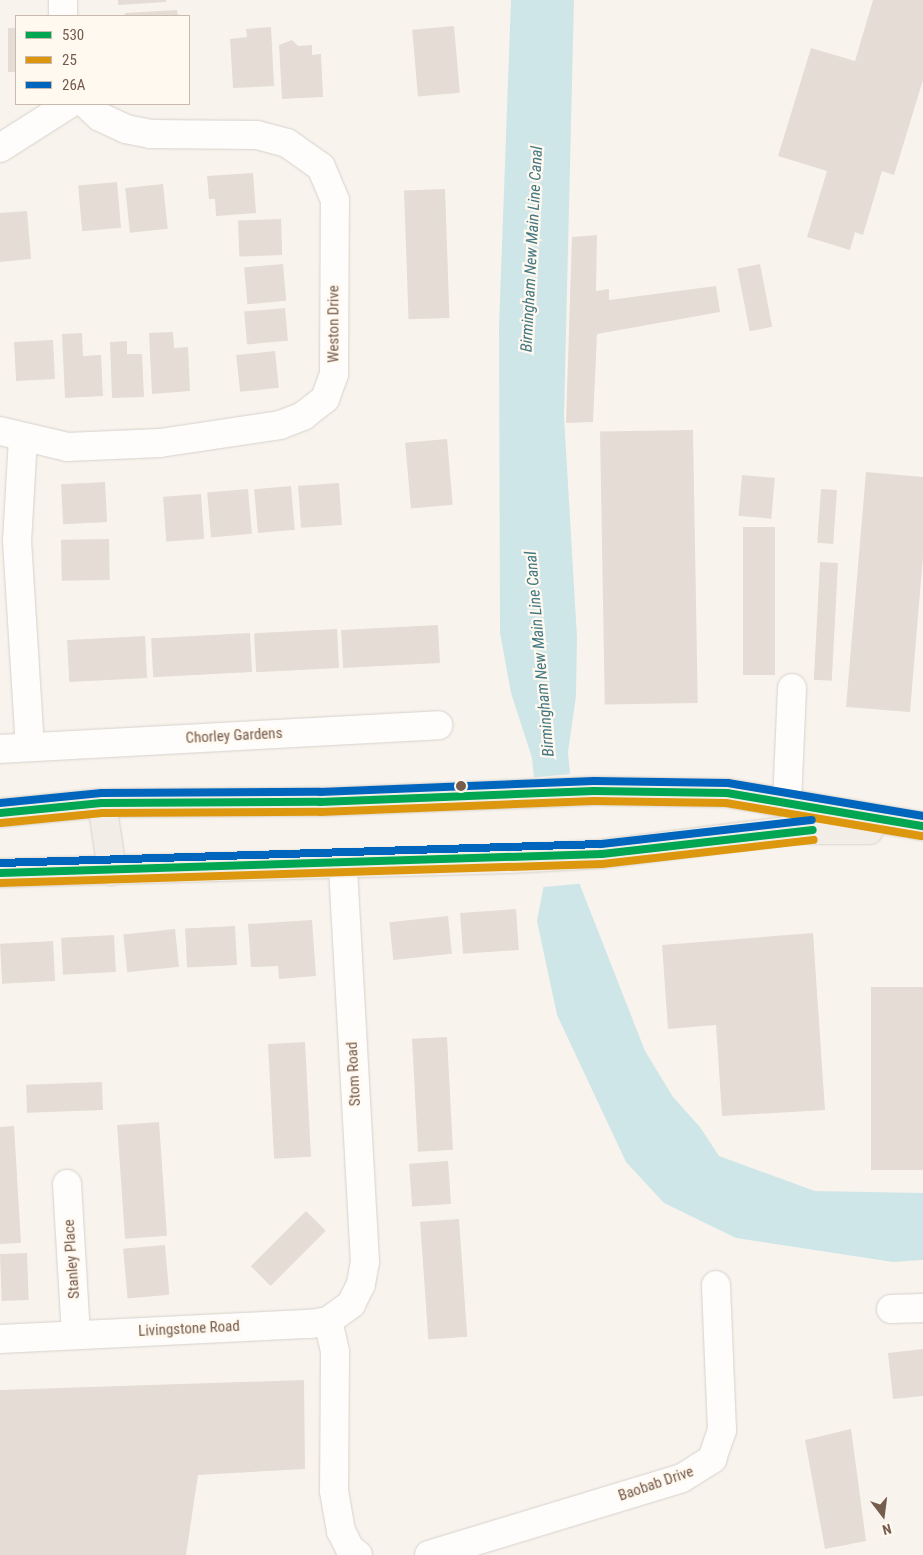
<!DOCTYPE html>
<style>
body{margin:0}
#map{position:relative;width:923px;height:1555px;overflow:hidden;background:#f8f4ed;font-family:"Roboto Condensed",sans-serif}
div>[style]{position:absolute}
.water>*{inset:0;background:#cfe6e8}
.pier>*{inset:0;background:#f8f4ed;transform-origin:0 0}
.building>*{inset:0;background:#e4dcd5;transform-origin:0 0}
.roads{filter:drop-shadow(0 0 1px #d7d1cb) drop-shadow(0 0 1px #d7d1cb)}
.minor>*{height:28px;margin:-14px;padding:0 14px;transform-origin:14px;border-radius:14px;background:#fefdfc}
.primary>*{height:28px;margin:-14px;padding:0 14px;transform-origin:14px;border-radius:14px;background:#f2eee7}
.bus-1>*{height:8px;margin:-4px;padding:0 4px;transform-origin:4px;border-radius:4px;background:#00a651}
.bus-2>*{height:8px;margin:-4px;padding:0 4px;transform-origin:4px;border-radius:4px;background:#dd970f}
.bus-3>*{height:8px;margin:-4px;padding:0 4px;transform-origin:4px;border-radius:4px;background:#0065bd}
.dots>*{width:14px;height:14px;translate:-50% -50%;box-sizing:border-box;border:2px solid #fff9f0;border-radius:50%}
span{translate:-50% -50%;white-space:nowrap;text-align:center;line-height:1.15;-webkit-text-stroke:4.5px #fff9f0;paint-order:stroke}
.street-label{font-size:15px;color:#765c4d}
.water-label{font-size:16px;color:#437782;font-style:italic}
.legend{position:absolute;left:15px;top:15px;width:175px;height:90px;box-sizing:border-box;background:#fff9f0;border:1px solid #c8baaf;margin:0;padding:6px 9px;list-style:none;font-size:15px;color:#765c4d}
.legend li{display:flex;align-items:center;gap:10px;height:25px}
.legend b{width:25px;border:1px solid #c8baaf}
.north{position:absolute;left:858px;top:1490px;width:50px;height:50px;-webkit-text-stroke:4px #fff9f0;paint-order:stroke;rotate:165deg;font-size:14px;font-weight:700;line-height:20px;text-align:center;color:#765c4d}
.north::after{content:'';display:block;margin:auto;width:18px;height:22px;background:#765c4d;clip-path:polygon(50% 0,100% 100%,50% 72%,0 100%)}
</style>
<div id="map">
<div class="water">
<div style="clip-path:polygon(511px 0,574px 0,564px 416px,577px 637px,576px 696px,568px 752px,580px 885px,645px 1051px,673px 1097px,700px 1127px,719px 1156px,815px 1191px,923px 1193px,923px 1260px,893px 1262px,736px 1238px,664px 1203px,626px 1162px,557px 1015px,537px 921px,544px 884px,532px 758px,511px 693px,500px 633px,499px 326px)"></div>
</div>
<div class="pier">
<div style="left:572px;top:774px;width:110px;height:41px;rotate:85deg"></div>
</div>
<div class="building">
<div style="clip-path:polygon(118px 0,166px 0,166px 2px,118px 5px)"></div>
<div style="clip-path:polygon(873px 0,923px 0,923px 80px,894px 175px,882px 171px,863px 235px,855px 232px,850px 250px,807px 237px,827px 171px,778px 156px,811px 48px,855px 61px)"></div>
<div style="clip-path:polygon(177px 10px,178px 16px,125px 16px,125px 13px)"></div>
<div style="left:454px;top:26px;width:67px;height:42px;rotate:85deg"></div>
<div style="clip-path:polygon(271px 27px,274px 86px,233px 88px,230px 39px,247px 37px,246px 29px)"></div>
<div style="left:8px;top:28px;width:8px;height:44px"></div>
<div style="clip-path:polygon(292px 40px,298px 46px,312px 45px,312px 55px,321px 54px,323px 97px,282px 99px,279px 45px)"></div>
<div style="clip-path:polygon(253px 173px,256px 213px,216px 216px,215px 199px,209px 199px,207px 176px)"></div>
<div style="left:117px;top:182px;width:46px;height:39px;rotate:85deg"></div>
<div style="left:163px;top:184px;width:45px;height:38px;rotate:84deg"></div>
<div style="left:445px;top:189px;width:129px;height:41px;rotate:88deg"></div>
<div style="clip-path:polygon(27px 211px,31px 259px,0 262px,0 213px)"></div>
<div style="left:281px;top:219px;width:36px;height:43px;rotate:88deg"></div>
<div style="clip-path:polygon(597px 235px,596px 291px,609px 289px,609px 300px,716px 286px,720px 312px,597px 334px,593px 422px,566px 423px,572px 237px)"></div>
<div style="left:283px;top:264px;width:37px;height:39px;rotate:85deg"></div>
<div style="left:760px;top:264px;width:64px;height:23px;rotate:79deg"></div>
<div style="left:285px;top:308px;width:33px;height:41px;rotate:85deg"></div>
<div style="clip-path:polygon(173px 332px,174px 348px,188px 347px,190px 391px,152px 394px,149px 333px)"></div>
<div style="clip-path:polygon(82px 333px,83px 356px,101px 355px,103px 396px,65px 398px,62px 334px)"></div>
<div style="left:53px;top:340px;width:39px;height:39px;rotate:87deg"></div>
<div style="clip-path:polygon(127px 341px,127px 354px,142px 354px,144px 397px,112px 398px,110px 342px)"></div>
<div style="left:275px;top:351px;width:37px;height:39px;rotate:84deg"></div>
<div style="left:693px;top:430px;width:273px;height:93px;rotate:89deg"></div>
<div style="left:447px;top:439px;width:66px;height:42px;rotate:85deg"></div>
<div style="clip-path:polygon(866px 472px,923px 477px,923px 556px,910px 712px,846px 707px)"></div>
<div style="left:742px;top:475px;width:33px;height:41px;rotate:5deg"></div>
<div style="left:105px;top:482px;width:40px;height:44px;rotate:87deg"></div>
<div style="left:339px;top:483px;width:42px;height:41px;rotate:86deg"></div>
<div style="left:291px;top:486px;width:44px;height:37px;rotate:85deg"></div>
<div style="left:248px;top:489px;width:45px;height:41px;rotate:85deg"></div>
<div style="left:821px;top:489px;width:16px;height:54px;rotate:4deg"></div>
<div style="left:201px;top:494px;width:45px;height:38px;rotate:86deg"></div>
<div style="left:743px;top:527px;width:32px;height:148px"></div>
<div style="left:109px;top:539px;width:41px;height:48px;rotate:89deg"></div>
<div style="left:820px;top:562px;width:18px;height:118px;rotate:3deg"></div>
<div style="left:438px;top:625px;width:38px;height:97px;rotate:87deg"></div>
<div style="left:337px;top:629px;width:39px;height:83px;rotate:87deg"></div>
<div style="left:250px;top:633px;width:39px;height:99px;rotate:87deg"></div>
<div style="left:145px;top:636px;width:42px;height:78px;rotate:87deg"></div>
<div style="left:516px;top:909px;width:41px;height:56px;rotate:86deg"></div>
<div style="left:448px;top:916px;width:38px;height:59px;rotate:84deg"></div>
<div style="clip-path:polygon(312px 920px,316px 976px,279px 979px,278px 966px,251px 967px,248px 924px)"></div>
<div style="left:235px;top:926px;width:39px;height:50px;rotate:87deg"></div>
<div style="left:175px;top:929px;width:38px;height:52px;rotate:84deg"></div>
<div style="clip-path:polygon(813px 933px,825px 1110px,722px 1116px,716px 1025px,668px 1029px,662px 945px)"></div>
<div style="left:114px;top:935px;width:37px;height:53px;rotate:87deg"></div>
<div style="left:53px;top:941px;width:40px;height:53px;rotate:87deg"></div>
<div style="left:923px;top:987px;width:183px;height:52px;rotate:90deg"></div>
<div style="left:447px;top:1037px;width:113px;height:35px;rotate:87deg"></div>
<div style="left:305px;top:1042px;width:115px;height:37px;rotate:87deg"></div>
<div style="left:102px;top:1082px;width:28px;height:76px;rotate:88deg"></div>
<div style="left:159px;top:1122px;width:114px;height:42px;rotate:86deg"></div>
<div style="clip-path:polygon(14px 1126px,21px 1243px,0 1244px,0 1127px)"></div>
<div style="left:448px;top:1161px;width:43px;height:39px;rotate:86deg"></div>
<div style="left:306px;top:1211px;width:28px;height:78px;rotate:45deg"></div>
<div style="left:459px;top:1219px;width:118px;height:39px;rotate:86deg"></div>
<div style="left:165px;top:1245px;width:50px;height:42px;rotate:85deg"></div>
<div style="left:27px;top:1253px;width:47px;height:27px;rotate:88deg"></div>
<div style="clip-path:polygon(923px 1349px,923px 1396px,893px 1399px,888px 1353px)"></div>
<div style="clip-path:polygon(304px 1380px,305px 1469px,198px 1475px,186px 1555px,0 1555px,0 1390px)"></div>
<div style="clip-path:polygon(851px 1429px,866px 1541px,825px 1549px,805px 1440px)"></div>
</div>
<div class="roads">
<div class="minor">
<div style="left:63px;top:16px;width:16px;rotate:-90deg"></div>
<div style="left:0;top:148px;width:82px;rotate:-32.5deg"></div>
<div style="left:0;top:431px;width:69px;rotate:13.4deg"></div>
<div style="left:67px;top:447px;width:93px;rotate:-2.5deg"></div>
<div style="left:160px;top:443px;width:121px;rotate:-8.5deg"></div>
<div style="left:280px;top:425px;width:25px;rotate:-21deg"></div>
<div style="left:303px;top:416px;width:28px;rotate:-38deg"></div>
<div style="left:325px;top:399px;width:27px;rotate:-70deg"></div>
<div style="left:334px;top:374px;width:174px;rotate:-89.7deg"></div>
<div style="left:335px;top:200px;width:36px;rotate:-113deg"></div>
<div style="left:321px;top:167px;width:42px;rotate:-144.8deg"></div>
<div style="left:287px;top:143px;width:31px;rotate:-165deg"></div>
<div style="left:257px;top:135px;width:106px;rotate:-179.5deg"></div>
<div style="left:151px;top:134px;width:25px;rotate:-169deg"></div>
<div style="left:126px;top:129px;width:29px;rotate:-155deg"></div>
<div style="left:100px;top:117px;width:19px;rotate:-137deg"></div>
<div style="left:23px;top:438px;width:103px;rotate:93.3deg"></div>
<div style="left:17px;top:541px;width:206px;rotate:86.4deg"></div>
<div style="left:0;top:749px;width:439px;rotate:-3.1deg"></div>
<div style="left:787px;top:803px;width:115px;rotate:-87.5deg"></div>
<div style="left:67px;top:1184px;width:151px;rotate:86.6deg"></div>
<div style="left:891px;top:1309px;width:32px;rotate:-2deg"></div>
<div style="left:328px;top:1321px;width:32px;rotate:77deg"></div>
<div style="left:335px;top:1352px;width:139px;rotate:90.4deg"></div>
<div style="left:334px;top:1491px;width:41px;rotate:80.1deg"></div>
<div style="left:341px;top:1531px;width:20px;rotate:63deg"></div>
<div style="left:350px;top:1549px;width:10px;rotate:37deg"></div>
<div style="left:0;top:1339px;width:311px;rotate:-2.8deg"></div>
<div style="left:311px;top:1324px;width:17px;rotate:-10deg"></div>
<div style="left:328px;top:1321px;width:29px;rotate:-36deg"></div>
<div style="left:351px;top:1304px;width:22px;rotate:-63deg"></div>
<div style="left:361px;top:1284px;width:22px;rotate:-80deg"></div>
<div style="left:365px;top:1262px;width:399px;rotate:-93.2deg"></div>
<div style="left:429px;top:1555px;width:264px;rotate:-16.9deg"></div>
<div style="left:682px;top:1478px;width:36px;rotate:-32deg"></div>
<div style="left:712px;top:1459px;width:31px;rotate:-71deg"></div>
<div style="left:722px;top:1430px;width:145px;rotate:-92.4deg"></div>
</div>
<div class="primary">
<div style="left:102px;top:803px;width:69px;rotate:81.6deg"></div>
<div style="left:0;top:813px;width:102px;rotate:-5.6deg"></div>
<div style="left:102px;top:803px;width:218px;rotate:-0.3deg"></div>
<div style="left:320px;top:802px;width:274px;rotate:-2.3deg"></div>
<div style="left:594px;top:791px;width:133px;rotate:0.9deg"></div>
<div style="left:727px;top:793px;width:199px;rotate:9.6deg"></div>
<div style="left:0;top:873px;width:512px;rotate:-1.57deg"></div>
<div style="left:512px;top:859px;width:90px;rotate:-3.2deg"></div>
<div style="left:602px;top:854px;width:191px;rotate:-7.2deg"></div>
<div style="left:791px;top:830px;width:78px"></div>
</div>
</div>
<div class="bus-1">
<div style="left:0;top:813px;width:102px;rotate:-5.6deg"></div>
<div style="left:102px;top:803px;width:218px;rotate:-0.3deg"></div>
<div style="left:320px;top:802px;width:274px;rotate:-2.3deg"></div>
<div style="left:594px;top:791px;width:133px;rotate:0.9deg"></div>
<div style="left:727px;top:793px;width:199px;rotate:9.6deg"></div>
<div style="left:0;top:873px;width:602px;rotate:-1.81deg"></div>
<div style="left:602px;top:854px;width:212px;rotate:-6.5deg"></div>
</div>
<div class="bus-2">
<div style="left:1px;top:823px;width:102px;rotate:-5.6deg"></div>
<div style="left:103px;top:813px;width:217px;rotate:-0.3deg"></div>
<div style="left:320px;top:812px;width:274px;rotate:-2.3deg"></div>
<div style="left:594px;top:801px;width:132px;rotate:0.9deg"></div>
<div style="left:726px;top:803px;width:198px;rotate:9.6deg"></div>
<div style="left:0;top:883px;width:602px;rotate:-1.81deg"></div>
<div style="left:602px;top:864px;width:213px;rotate:-6.5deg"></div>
</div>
<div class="bus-3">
<div style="left:0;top:803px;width:102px;rotate:-5.6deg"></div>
<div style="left:102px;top:793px;width:218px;rotate:-0.3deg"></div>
<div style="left:320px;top:792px;width:274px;rotate:-2.3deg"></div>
<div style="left:594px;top:781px;width:134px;rotate:0.9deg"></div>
<div style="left:728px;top:783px;width:198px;rotate:9.6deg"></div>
<div style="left:0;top:863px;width:601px;rotate:-1.81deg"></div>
<div style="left:601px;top:844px;width:212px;rotate:-6.5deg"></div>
</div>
<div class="dots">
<div style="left:461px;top:786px;background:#765c4d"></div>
</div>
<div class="street-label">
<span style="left:334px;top:324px;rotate:-90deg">Weston Drive</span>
<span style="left:234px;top:736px;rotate:-3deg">Chorley Gardens</span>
<span style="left:354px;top:1074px;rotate:-93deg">Stom Road</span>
<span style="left:72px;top:1259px;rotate:-94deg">Stanley Place</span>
<span style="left:189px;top:1329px;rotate:-3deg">Livingstone Road</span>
<span style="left:656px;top:1484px;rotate:-19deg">Baobab Drive</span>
</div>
<div class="water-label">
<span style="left:532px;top:249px;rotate:-87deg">Birmingham New Main Line Canal</span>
<span style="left:540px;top:654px;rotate:-95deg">Birmingham New Main Line Canal</span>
</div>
<ul class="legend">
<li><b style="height:6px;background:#00a651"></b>530</li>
<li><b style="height:6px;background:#dd970f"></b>25</li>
<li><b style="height:6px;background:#0065bd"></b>26A</li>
</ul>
<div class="north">N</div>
</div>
